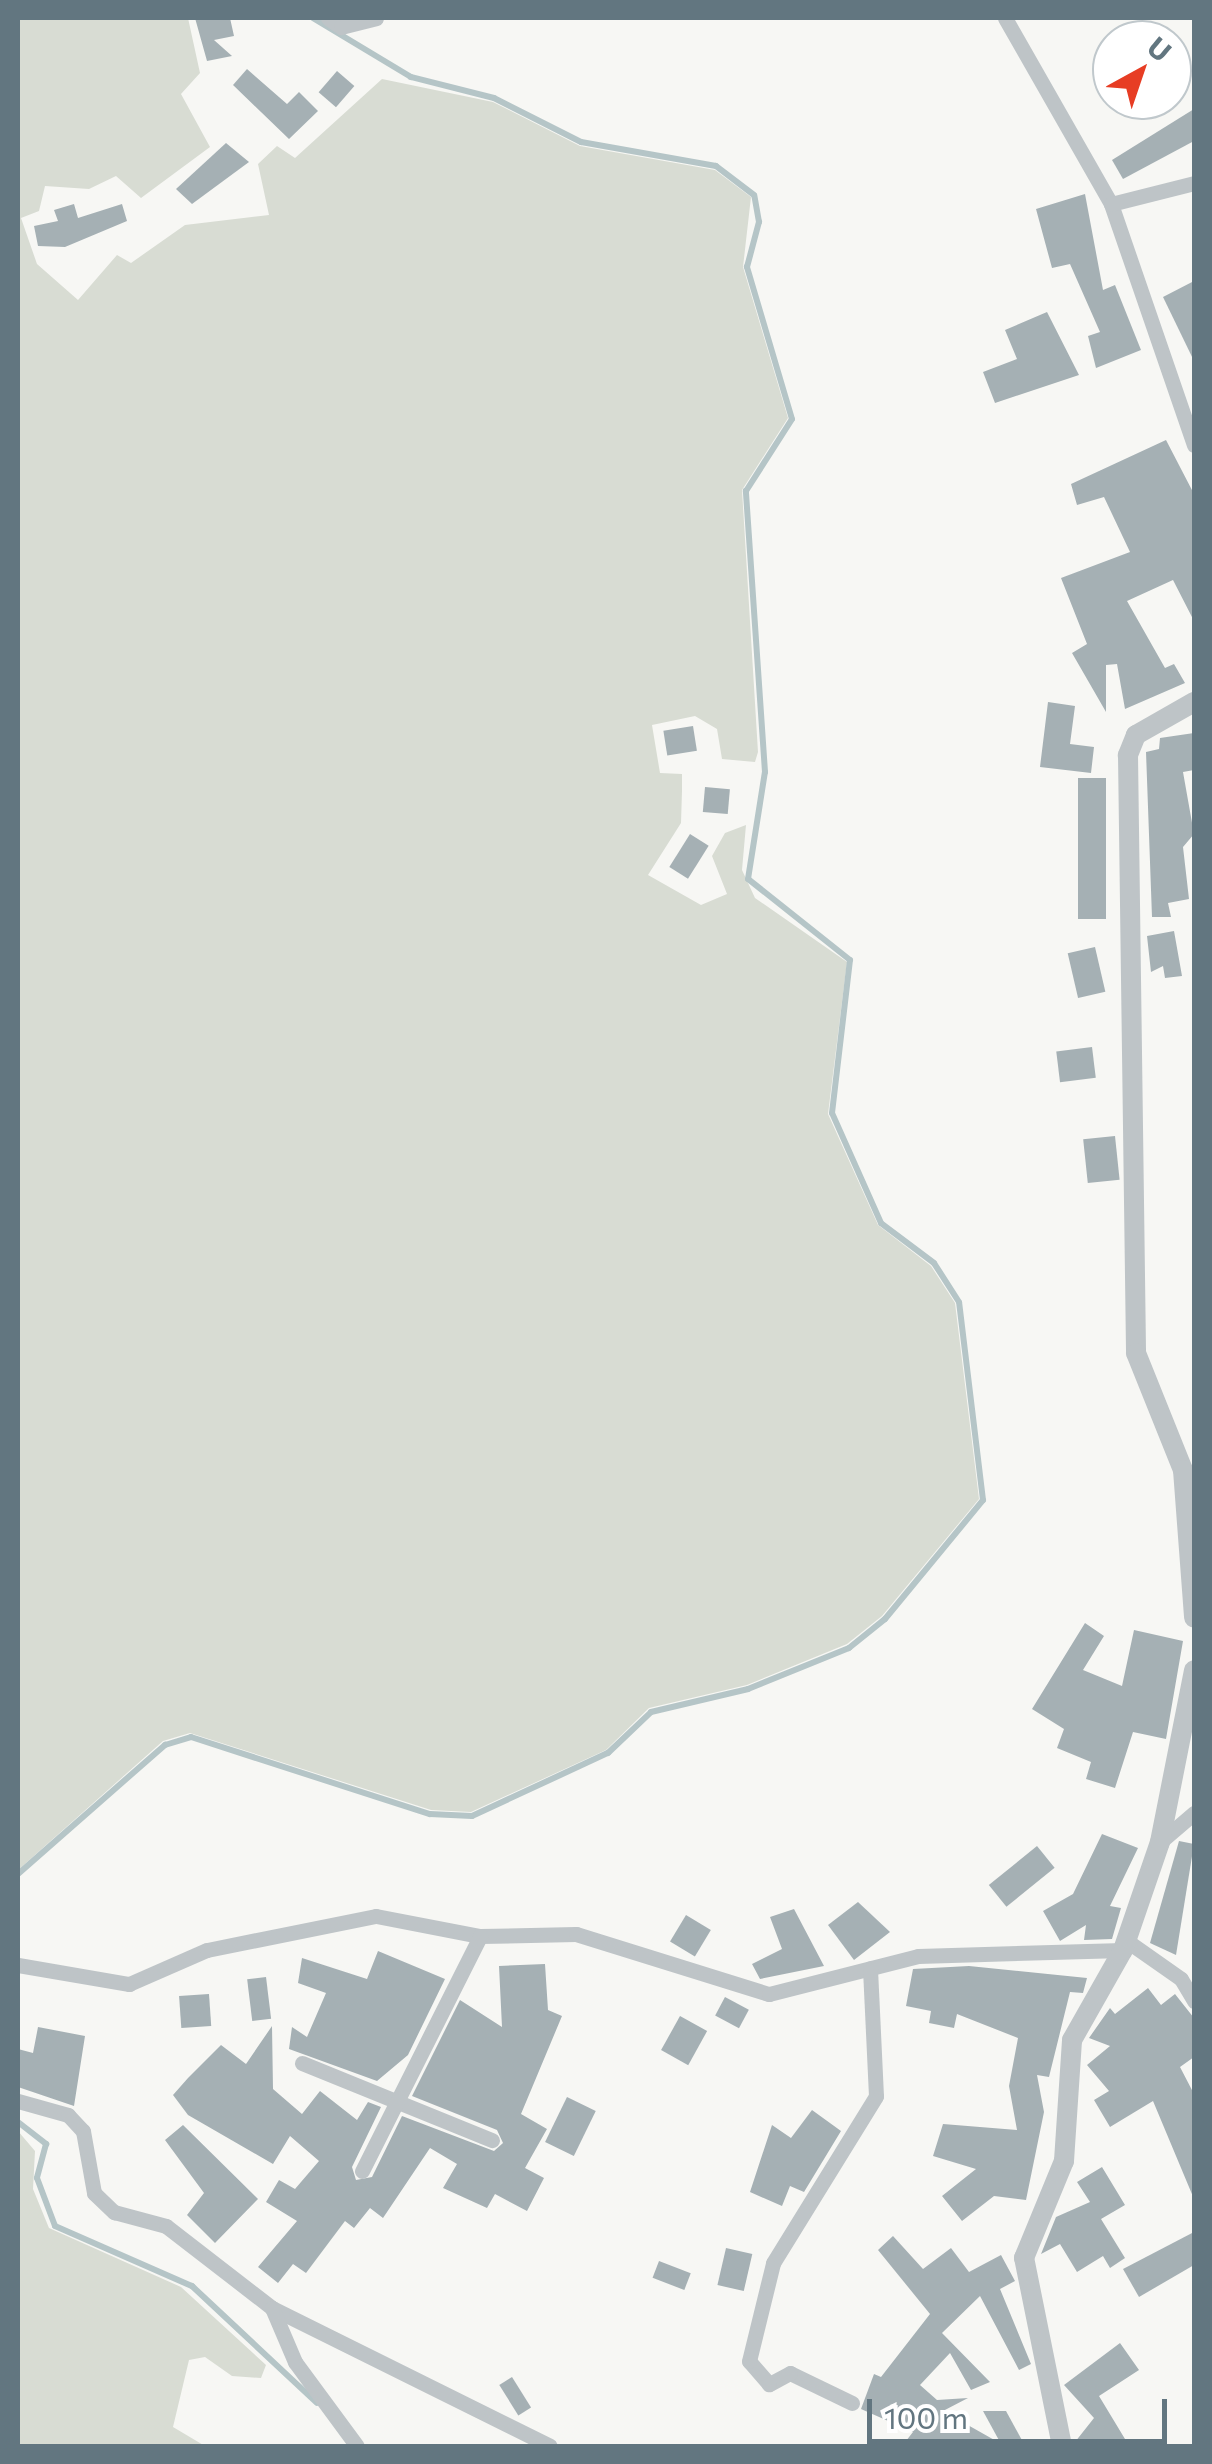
<!DOCTYPE html>
<style>
body{margin:0}
#map{position:relative;width:1212px;height:2464px;overflow:hidden;background:#f7f7f4;font-family:Commissioner,sans-serif}
div>[style]{position:absolute}
.green>*{inset:0;background:#d8dcd3}
.stream>*{height:6px;margin:-3px;padding:0 3px;transform-origin:3px;border-radius:3px;background:#b5c5c7}
.building>*{inset:0;background:#a5b0b4;transform-origin:0 0}
.minor>*{height:15px;margin:-7.5px;padding:0 7.5px;transform-origin:7.5px;border-radius:7.5px;background:#bec4c7}
.tertiary>*{height:20px;margin:-10px;padding:0 10px;transform-origin:10px;border-radius:10px;background:#bec4c7}
span{translate:-50% -50%;white-space:nowrap;text-align:center;line-height:1.15;-webkit-text-stroke:10px #fff;paint-order:stroke}
.frame{position:absolute;inset:0;border:20px solid #627680;pointer-events:none}
.north{position:absolute;left:1092px;top:20px;width:100px;height:100px;box-sizing:border-box;background:#fff;border:2px solid #c0c8cc;border-radius:50%;rotate:40deg;font-size:28px;font-weight:700;line-height:40px;text-align:center;color:#627680}
.north::after{content:'';display:block;margin:auto;width:35px;height:45px;background:#e73d24;clip-path:polygon(50% 0,100% 100%,50% 72%,0 100%)}
.scale{position:absolute;left:867px;top:2399px;width:300px;height:45px;box-sizing:border-box;border:5px solid #627680;border-top:0;padding-left:12px;font-size:30px;line-height:35px;white-space:nowrap;color:#627680;-webkit-text-stroke:8px #fff;paint-order:stroke}
</style>
<div id="map">
<div class="green">
<div style="clip-path:polygon(18px 18px,188px 18px,200px 73px,181px 94px,210px 147px,141px 198px,116px 176px,89px 189px,45px 186px,39px 211px,21px 218px,37px 264px,78px 300px,117px 255px,131px 263px,185px 225px,269px 215px,258px 164px,277px 146px,295px 158px,382px 79px,493px 102px,580px 146px,715px 170px,751px 197px,743px 267px,788px 418px,742px 490px,758px 752px,755px 762px,722px 759px,717px 729px,695px 716px,652px 725px,660px 773px,682px 774px,682px 791px,681px 823px,648px 875px,701px 905px,727px 894px,712px 856px,725px 833px,746px 825px,742px 870px,755px 898px,847px 962px,828px 1114px,878px 1225px,931px 1266px,955px 1303px,979px 1499px,882px 1616px,847px 1644px,747px 1685px,649px 1708px,606px 1750px,471px 1812px,431px 1810px,190px 1733px,163px 1741px,18px 1870px)"></div>
<div style="clip-path:polygon(18px 2131px,35px 2151px,33px 2189px,49px 2228px,181px 2287px,266px 2365px,261px 2378px,232px 2376px,205px 2357px,189px 2360px,173px 2427px,205px 2446px,18px 2446px)"></div>
</div>
<div class="stream">
<div style="left:18px;top:1874px;width:196px;rotate:-41.3deg"></div>
<div style="left:165px;top:1745px;width:27px;rotate:-17deg"></div>
<div style="left:191px;top:1737px;width:251px;rotate:17.9deg"></div>
<div style="left:430px;top:1814px;width:42px;rotate:2.7deg"></div>
<div style="left:472px;top:1816px;width:150px;rotate:-24.9deg"></div>
<div style="left:608px;top:1753px;width:59px;rotate:-43.6deg"></div>
<div style="left:651px;top:1712px;width:100px;rotate:-13.3deg"></div>
<div style="left:748px;top:1689px;width:109px;rotate:-22.1deg"></div>
<div style="left:849px;top:1648px;width:46px;rotate:-38.9deg"></div>
<div style="left:885px;top:1619px;width:154px;rotate:-50.5deg"></div>
<div style="left:983px;top:1500px;width:199px;rotate:-96.9deg"></div>
<div style="left:959px;top:1302px;width:46px;rotate:-122.7deg"></div>
<div style="left:934px;top:1263px;width:66px;rotate:-143deg"></div>
<div style="left:881px;top:1223px;width:120px;rotate:-114deg"></div>
<div style="left:832px;top:1113px;width:154px;rotate:-83.3deg"></div>
<div style="left:850px;top:960px;width:130px;rotate:-141.5deg"></div>
<div style="left:748px;top:879px;width:108px;rotate:-81deg"></div>
<div style="left:765px;top:772px;width:282px;rotate:-93.9deg"></div>
<div style="left:746px;top:491px;width:85px;rotate:-57.4deg"></div>
<div style="left:792px;top:419px;width:159px;rotate:-106.5deg"></div>
<div style="left:747px;top:267px;width:47px;rotate:-75.1deg"></div>
<div style="left:759px;top:222px;width:27px;rotate:-100deg"></div>
<div style="left:754px;top:195px;width:48px;rotate:-142.7deg"></div>
<div style="left:716px;top:166px;width:137px;rotate:-169.9deg"></div>
<div style="left:581px;top:142px;width:97px;rotate:-153.2deg"></div>
<div style="left:494px;top:98px;width:86px;rotate:-165.8deg"></div>
<div style="left:411px;top:77px;width:114px;rotate:-149deg"></div>
<div style="left:18px;top:2122px;width:36px;rotate:38deg"></div>
<div style="left:46px;top:2144px;width:35px;rotate:105deg"></div>
<div style="left:37px;top:2178px;width:51px;rotate:69.4deg"></div>
<div style="left:55px;top:2226px;width:150px;rotate:23.7deg"></div>
<div style="left:192px;top:2286px;width:171px;rotate:43.1deg"></div>
</div>
<div class="building">
<div style="clip-path:polygon(195px 18px,230px 18px,234px 36px,214px 40px,232px 56px,207px 61px)"></div>
<div style="clip-path:polygon(247px 69px,287px 104px,299px 92px,318px 111px,289px 139px,233px 85px)"></div>
<div style="left:337px;top:71px;width:23px;height:28px;rotate:41deg"></div>
<div style="clip-path:polygon(1194px 109px,1194px 141px,1123px 179px,1112px 160px)"></div>
<div style="clip-path:polygon(226px 143px,249px 162px,192px 204px,176px 189px)"></div>
<div style="clip-path:polygon(1085px 194px,1103px 290px,1115px 285px,1141px 350px,1096px 368px,1088px 336px,1100px 332px,1070px 264px,1052px 268px,1036px 209px)"></div>
<div style="clip-path:polygon(74px 204px,78px 218px,122px 204px,127px 221px,65px 247px,38px 246px,34px 226px,58px 221px,54px 210px)"></div>
<div style="clip-path:polygon(1194px 281px,1194px 361px,1163px 297px)"></div>
<div style="clip-path:polygon(1047px 312px,1079px 375px,995px 403px,983px 372px,1017px 359px,1005px 330px)"></div>
<div style="clip-path:polygon(1166px 440px,1194px 494px,1194px 621px,1173px 580px,1127px 601px,1165px 668px,1174px 664px,1185px 683px,1125px 709px,1117px 664px,1106px 665px,1106px 712px,1072px 653px,1087px 644px,1061px 578px,1130px 552px,1104px 497px,1077px 505px,1071px 484px)"></div>
<div style="clip-path:polygon(1048px 702px,1075px 706px,1070px 744px,1094px 747px,1091px 773px,1040px 767px)"></div>
<div style="left:693px;top:726px;width:25px;height:30px;rotate:81deg"></div>
<div style="clip-path:polygon(1194px 733px,1194px 770px,1183px 772px,1194px 834px,1183px 847px,1189px 899px,1168px 903px,1171px 917px,1152px 917px,1146px 752px,1159px 749px,1160px 738px)"></div>
<div style="left:1078px;top:778px;width:28px;height:141px"></div>
<div style="left:705px;top:787px;width:25px;height:25px;rotate:5deg"></div>
<div style="left:690px;top:834px;width:22px;height:39px;rotate:32deg"></div>
<div style="clip-path:polygon(1174px 931px,1182px 976px,1165px 978px,1163px 966px,1151px 972px,1147px 936px)"></div>
<div style="left:1095px;top:947px;width:46px;height:28px;rotate:77deg"></div>
<div style="left:1092px;top:1047px;width:31px;height:36px;rotate:83deg"></div>
<div style="left:1115px;top:1136px;width:44px;height:32px;rotate:84deg"></div>
<div style="clip-path:polygon(1085px 1623px,1104px 1636px,1083px 1670px,1122px 1686px,1134px 1630px,1183px 1641px,1166px 1739px,1133px 1732px,1115px 1788px,1086px 1779px,1091px 1762px,1057px 1748px,1064px 1729px,1032px 1709px)"></div>
<div style="clip-path:polygon(1102px 1834px,1138px 1848px,1110px 1906px,1121px 1908px,1112px 1939px,1084px 1940px,1086px 1925px,1060px 1941px,1043px 1911px,1073px 1894px)"></div>
<div style="clip-path:polygon(1179px 1841px,1194px 1844px,1176px 1955px,1150px 1943px)"></div>
<div style="left:1037px;top:1846px;width:28px;height:62px;rotate:51deg"></div>
<div style="clip-path:polygon(858px 1902px,890px 1932px,854px 1960px,828px 1925px)"></div>
<div style="clip-path:polygon(794px 1909px,824px 1966px,760px 1979px,752px 1964px,782px 1949px,770px 1917px)"></div>
<div style="left:686px;top:1915px;width:29px;height:31px;rotate:31deg"></div>
<div style="clip-path:polygon(378px 1951px,445px 1979px,408px 2055px,377px 2081px,289px 2049px,292px 2027px,307px 2037px,326px 1993px,298px 1983px,302px 1958px,367px 1979px)"></div>
<div style="clip-path:polygon(545px 1964px,548px 2010px,562px 2016px,521px 2114px,547px 2129px,525px 2168px,544px 2178px,527px 2211px,495px 2194px,487px 2208px,443px 2188px,457px 2164px,430px 2148px,383px 2218px,370px 2208px,354px 2228px,345px 2221px,306px 2273px,293px 2264px,278px 2283px,258px 2267px,297px 2221px,266px 2202px,279px 2180px,295px 2189px,319px 2161px,290px 2136px,273px 2164px,188px 2115px,173px 2095px,188px 2078px,221px 2045px,246px 2064px,272px 2026px,273px 2089px,302px 2114px,320px 2091px,357px 2120px,368px 2102px,381px 2107px,352px 2167px,356px 2180px,372px 2177px,402px 2116px,494px 2151px,503px 2143px,497px 2130px,412px 2096px,460px 2000px,502px 2027px,499px 1966px)"></div>
<div style="clip-path:polygon(969px 1966px,1087px 1978px,1083px 1993px,1070px 1992px,1049px 2077px,1037px 2075px,1044px 2112px,1026px 2200px,994px 2196px,962px 2221px,942px 2196px,976px 2169px,933px 2156px,943px 2124px,1017px 2130px,1009px 2086px,1018px 2038px,957px 2014px,954px 2028px,929px 2023px,931px 2011px,906px 2006px,913px 1969px)"></div>
<div style="left:266px;top:1977px;width:42px;height:19px;rotate:83deg"></div>
<div style="clip-path:polygon(1148px 1988px,1161px 2005px,1175px 1994px,1194px 2018px,1194px 2057px,1180px 2067px,1194px 2094px,1194px 2199px,1153px 2101px,1110px 2127px,1094px 2100px,1109px 2091px,1087px 2065px,1110px 2046px,1089px 2038px,1110px 2008px,1115px 2014px)"></div>
<div style="left:209px;top:1994px;width:32px;height:30px;rotate:86deg"></div>
<div style="left:725px;top:1997px;width:27px;height:21px;rotate:28deg"></div>
<div style="left:680px;top:2016px;width:31px;height:39px;rotate:29deg"></div>
<div style="clip-path:polygon(38px 2027px,85px 2036px,74px 2106px,18px 2087px,18px 2049px,33px 2053px)"></div>
<div style="left:567px;top:2097px;width:32px;height:50px;rotate:26deg"></div>
<div style="clip-path:polygon(812px 2110px,841px 2131px,804px 2192px,790px 2186px,782px 2206px,750px 2192px,772px 2125px,791px 2138px)"></div>
<div style="clip-path:polygon(183px 2125px,258px 2199px,215px 2243px,187px 2215px,204px 2193px,165px 2140px)"></div>
<div style="clip-path:polygon(1102px 2167px,1125px 2205px,1101px 2219px,1125px 2258px,1110px 2268px,1103px 2256px,1077px 2272px,1060px 2244px,1041px 2254px,1056px 2217px,1090px 2202px,1077px 2182px)"></div>
<div style="clip-path:polygon(1194px 2232px,1194px 2265px,1139px 2297px,1123px 2269px)"></div>
<div style="clip-path:polygon(893px 2236px,923px 2269px,951px 2248px,969px 2272px,1001px 2255px,1015px 2281px,1000px 2289px,1031px 2364px,1019px 2370px,980px 2296px,942px 2333px,990px 2382px,971px 2390px,950px 2353px,920px 2385px,937px 2400px,968px 2398px,943px 2411px,1005px 2446px,902px 2446px,913px 2432px,861px 2409px,874px 2374px,881px 2377px,930px 2314px,878px 2250px)"></div>
<div style="left:726px;top:2248px;width:27px;height:38px;rotate:13deg"></div>
<div style="left:659px;top:2261px;width:34px;height:18px;rotate:21deg"></div>
<div style="clip-path:polygon(1120px 2343px,1139px 2370px,1099px 2396px,1125px 2439px,1075px 2442px,1094px 2418px,1064px 2385px)"></div>
<div style="left:512px;top:2377px;width:36px;height:15px;rotate:58deg"></div>
<div style="clip-path:polygon(983px 2411px,1006px 2411px,1024px 2444px,1001px 2444px)"></div>
</div>
<div class="minor">
<div style="left:328px;top:18px;width:16px;rotate:35deg"></div>
<div style="left:341px;top:27px;width:36px;rotate:-14deg"></div>
<div style="left:1005px;top:18px;width:214px;rotate:60.3deg"></div>
<div style="left:1111px;top:204px;width:255px;rotate:71deg"></div>
<div style="left:1111px;top:204px;width:86px;rotate:-14.2deg"></div>
<div style="left:1160px;top:1842px;width:45px;rotate:-40.5deg"></div>
<div style="left:1127px;top:1941px;width:66px;rotate:35.1deg"></div>
<div style="left:1181px;top:1979px;width:26px;rotate:59deg"></div>
<div style="left:18px;top:1965px;width:113px;rotate:9.7deg"></div>
<div style="left:129px;top:1984px;width:85px;rotate:-23.6deg"></div>
<div style="left:207px;top:1950px;width:172px;rotate:-11.4deg"></div>
<div style="left:376px;top:1916px;width:106px;rotate:10.9deg"></div>
<div style="left:480px;top:1936px;width:96px;rotate:-1.2deg"></div>
<div style="left:576px;top:1934px;width:202px;rotate:17.3deg"></div>
<div style="left:769px;top:1994px;width:154px;rotate:-14.3deg"></div>
<div style="left:918px;top:1956px;width:205px;rotate:-1.7deg"></div>
<div style="left:302px;top:2063px;width:205px;rotate:22.1deg"></div>
<div style="left:18px;top:2101px;width:52px;rotate:15.6deg"></div>
<div style="left:68px;top:2115px;width:22px;rotate:47deg"></div>
<div style="left:83px;top:2131px;width:63px;rotate:79.9deg"></div>
<div style="left:94px;top:2193px;width:28px;rotate:44deg"></div>
<div style="left:114px;top:2212px;width:54px;rotate:15.1deg"></div>
<div style="left:166px;top:2226px;width:134px;rotate:37.7deg"></div>
<div style="left:272px;top:2308px;width:310px;rotate:26.4deg"></div>
<div style="left:362px;top:2171px;width:263px;rotate:-63.3deg"></div>
<div style="left:272px;top:2308px;width:59px;rotate:66.9deg"></div>
<div style="left:295px;top:2362px;width:104px;rotate:53.6deg"></div>
<div style="left:852px;top:2403px;width:69px;rotate:-154.2deg"></div>
<div style="left:790px;top:2373px;width:24px;rotate:152deg"></div>
<div style="left:769px;top:2384px;width:30px;rotate:-131deg"></div>
<div style="left:749px;top:2361px;width:101px;rotate:-76.2deg"></div>
<div style="left:773px;top:2263px;width:196px;rotate:-58.3deg"></div>
<div style="left:876px;top:2096px;width:128px;rotate:-92.7deg"></div>
</div>
<div class="tertiary">
<div style="left:1194px;top:702px;width:67px;rotate:150.4deg"></div>
<div style="left:1136px;top:735px;width:22px;rotate:112deg"></div>
<div style="left:1128px;top:755px;width:598px;rotate:89.23deg"></div>
<div style="left:1136px;top:1353px;width:126px;rotate:68.1deg"></div>
<div style="left:1183px;top:1470px;width:148px;rotate:85.7deg"></div>
<div style="left:1062px;top:2446px;width:192px;rotate:-101.4deg"></div>
<div style="left:1024px;top:2258px;width:105px;rotate:-67.6deg"></div>
<div style="left:1064px;top:2161px;width:121px;rotate:-86.2deg"></div>
<div style="left:1072px;top:2040px;width:103px;rotate:-60.5deg"></div>
<div style="left:1123px;top:1950px;width:114px;rotate:-71.1deg"></div>
<div style="left:1160px;top:1842px;width:175px;rotate:-78.8deg"></div>
</div>
<div class="frame"></div>
<div class="north">U</div>
<div class="scale">100 m</div>
</div>
